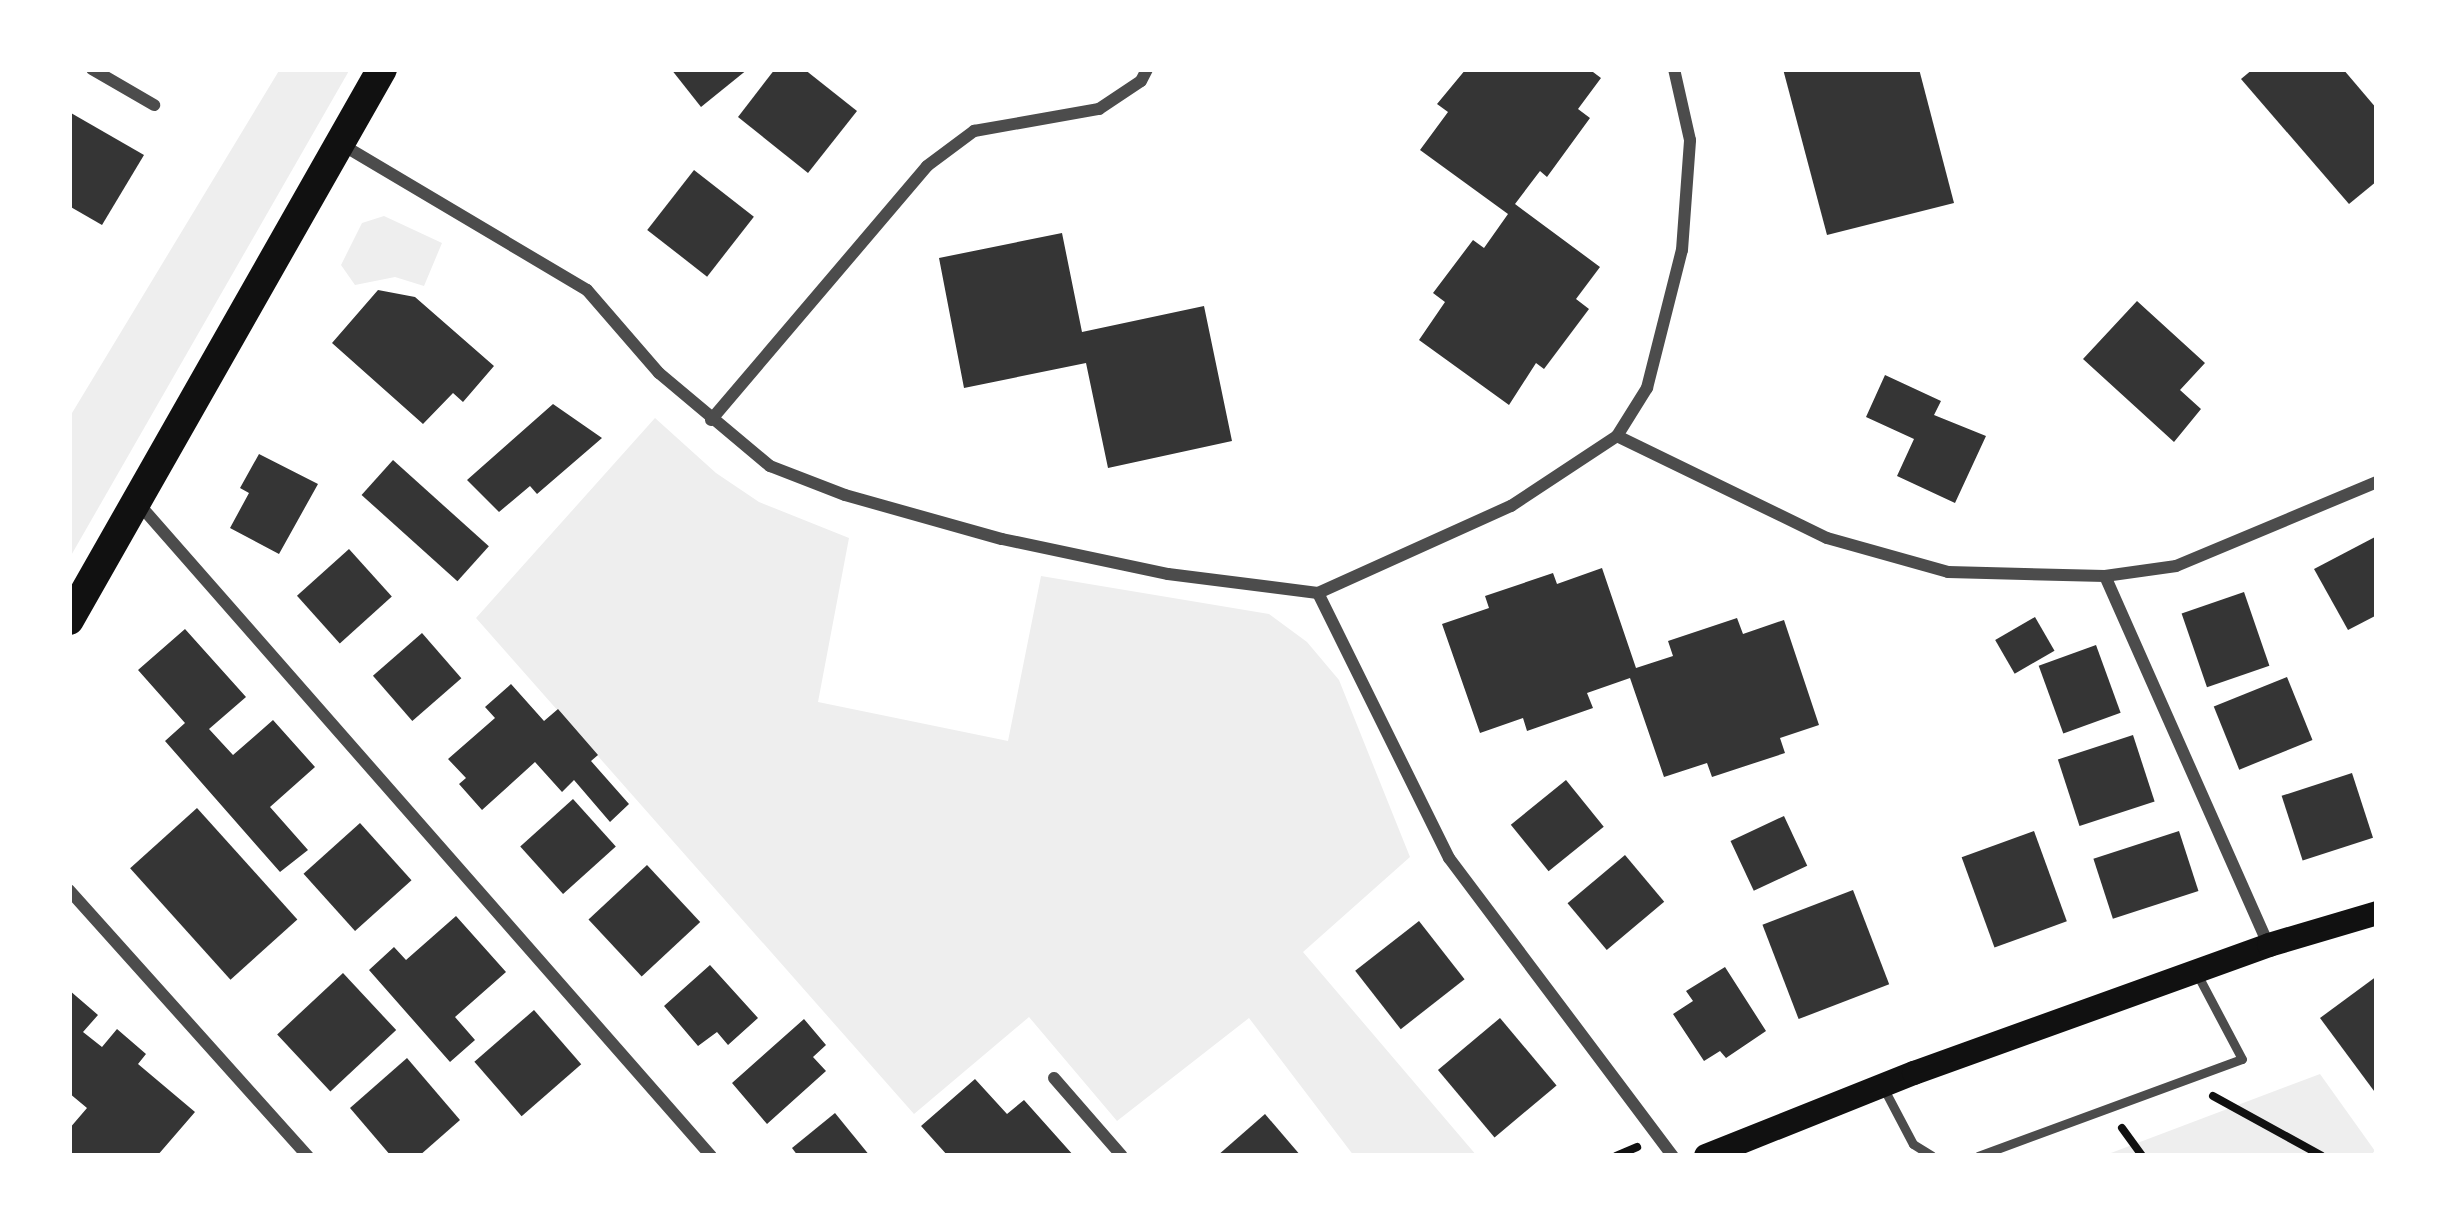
<!DOCTYPE html>
<style>
body{margin:0}
#map{position:relative;width:2446px;height:1225px;overflow:hidden;background:#fff;font-family:Inter,sans-serif}
div>[style]{position:absolute}
.green>*{inset:0;background:#eee}
.building>*{inset:0;background:#353535;transform-origin:0 0}
.path>*{height:8px;margin:-4px;padding:0 4px;transform-origin:4px;border-radius:4px;background:#111}
.service>*{height:9px;margin:-4.5px;padding:0 4.5px;transform-origin:4.5px;border-radius:4.5px;background:#4c4c4c}
.minor>*{height:12px;margin:-6px;padding:0 6px;transform-origin:6px;border-radius:6px;background:#4c4c4c}
.secondary>*{height:24px;margin:-12px;padding:0 12px;transform-origin:12px;border-radius:12px;background:#111}
.primary>*{height:30px;margin:-15px;padding:0 15px;transform-origin:15px;border-radius:15px;background:#111}
span{translate:-50% -50%;white-space:nowrap;text-align:center;line-height:1.15;-webkit-text-stroke:9px #fff;paint-order:stroke}
.frame{position:absolute;inset:0;border:72px solid #fff;pointer-events:none}
</style>
<div id="map">
<div class="green">
<div style="clip-path:polygon(280px 69px,350px 69px,69px 559px,69px 418px)"></div>
<div style="clip-path:polygon(384px 216px,442px 243px,424px 286px,395px 277px,355px 285px,341px 265px,362px 223px)"></div>
<div style="clip-path:polygon(655px 418px,716px 473px,759px 502px,849px 538px,818px 702px,1008px 741px,1041px 576px,1269px 614px,1307px 642px,1339px 680px,1410px 857px,1303px 952px,1477px 1156px,1354px 1156px,1249px 1018px,1117px 1121px,1029px 1017px,914px 1114px,476px 618px)"></div>
<div style="clip-path:polygon(2320px 1074px,2375px 1151px,2369px 1156px,2103px 1156px)"></div>
</div>
<div class="building">
<div style="clip-path:polygon(671px 69px,748px 69px,701px 107px)"></div>
<div style="clip-path:polygon(775px 69px,804px 69px,857px 111px,808px 173px,738px 117px)"></div>
<div style="clip-path:polygon(1466px 69px,1589px 69px,1601px 78px,1578px 109px,1590px 118px,1547px 177px,1540px 171px,1515px 204px,1600px 267px,1576px 299px,1589px 309px,1544px 369px,1536px 363px,1509px 405px,1419px 340px,1445px 302px,1433px 293px,1473px 240px,1484px 248px,1508px 214px,1420px 150px,1448px 112px,1437px 104px)"></div>
<div style="clip-path:polygon(1783px 69px,1919px 69px,1954px 203px,1827px 235px)"></div>
<div style="clip-path:polygon(2253px 69px,2343px 69px,2377px 109px,2377px 181px,2349px 204px,2241px 79px)"></div>
<div style="clip-path:polygon(71px 113px,144px 155px,102px 225px,69px 206px)"></div>
<div style="left:694px;top:170px;width:76px;height:76px;rotate:38deg"></div>
<div style="clip-path:polygon(1062px 233px,1082px 332px,1204px 306px,1232px 441px,1108px 468px,1086px 363px,964px 388px,939px 258px)"></div>
<div style="clip-path:polygon(378px 290px,415px 297px,494px 366px,463px 402px,453px 393px,423px 424px,332px 343px)"></div>
<div style="clip-path:polygon(2137px 301px,2205px 363px,2180px 390px,2201px 409px,2174px 442px,2083px 359px)"></div>
<div style="clip-path:polygon(1885px 375px,1941px 401px,1934px 415px,1986px 436px,1955px 503px,1897px 476px,1914px 439px,1866px 417px)"></div>
<div style="clip-path:polygon(553px 404px,602px 438px,537px 494px,530px 486px,499px 512px,467px 480px)"></div>
<div style="clip-path:polygon(259px 454px,318px 484px,279px 554px,230px 528px,249px 493px,240px 488px)"></div>
<div style="left:393px;top:460px;width:129px;height:47px;rotate:42deg"></div>
<div style="clip-path:polygon(2375px 537px,2377px 615px,2348px 630px,2314px 569px)"></div>
<div style="left:349px;top:549px;width:64px;height:70px;rotate:48deg"></div>
<div style="clip-path:polygon(1602px 568px,1636px 668px,1673px 656px,1668px 641px,1737px 618px,1743px 634px,1784px 620px,1819px 725px,1780px 738px,1785px 753px,1712px 777px,1707px 763px,1664px 777px,1630px 678px,1587px 693px,1593px 708px,1527px 731px,1523px 718px,1480px 733px,1442px 624px,1489px 608px,1485px 596px,1553px 573px,1557px 584px)"></div>
<div style="left:2244px;top:592px;width:78px;height:66px;rotate:71deg"></div>
<div style="left:2035px;top:617px;width:39px;height:46px;rotate:60deg"></div>
<div style="clip-path:polygon(185px 629px,246px 697px,209px 729px,233px 755px,273px 720px,315px 767px,270px 807px,308px 850px,280px 872px,165px 741px,185px 723px,138px 670px)"></div>
<div style="left:422px;top:633px;width:60px;height:65px;rotate:49deg"></div>
<div style="left:2096px;top:645px;width:72px;height:61px;rotate:70deg"></div>
<div style="left:2287px;top:677px;width:68px;height:79px;rotate:68deg"></div>
<div style="clip-path:polygon(511px 684px,544px 721px,558px 709px,598px 755px,591px 761px,629px 804px,610px 822px,574px 780px,562px 792px,535px 762px,482px 810px,459px 784px,466px 778px,448px 759px,495px 718px,485px 707px)"></div>
<div style="left:2133px;top:735px;width:70px;height:79px;rotate:72deg"></div>
<div style="left:2352px;top:773px;width:68px;height:74px;rotate:72deg"></div>
<div style="left:1566px;top:780px;width:60px;height:71px;rotate:51deg"></div>
<div style="left:573px;top:799px;width:64px;height:71px;rotate:48deg"></div>
<div style="left:197px;top:808px;width:150px;height:90px;rotate:48deg"></div>
<div style="left:1784px;top:816px;width:55px;height:59px;rotate:65deg"></div>
<div style="left:360px;top:823px;width:77px;height:76px;rotate:48deg"></div>
<div style="left:2034px;top:831px;width:96px;height:77px;rotate:70deg"></div>
<div style="left:2179px;top:831px;width:63px;height:90px;rotate:72deg"></div>
<div style="left:1625px;top:855px;width:61px;height:75px;rotate:50deg"></div>
<div style="left:647px;top:865px;width:78px;height:80px;rotate:47deg"></div>
<div style="left:1853px;top:890px;width:101px;height:97px;rotate:69deg"></div>
<div style="clip-path:polygon(456px 916px,506px 972px,455px 1017px,475px 1040px,450px 1062px,369px 970px,394px 947px,406px 960px)"></div>
<div style="left:1419px;top:921px;width:74px;height:81px;rotate:52deg"></div>
<div style="clip-path:polygon(710px 965px,758px 1018px,728px 1045px,717px 1032px,698px 1046px,664px 1006px)"></div>
<div style="clip-path:polygon(1725px 967px,1766px 1031px,1726px 1058px,1720px 1051px,1704px 1061px,1673px 1014px,1693px 1001px,1686px 991px)"></div>
<div style="left:343px;top:973px;width:78px;height:90px;rotate:47deg"></div>
<div style="clip-path:polygon(2377px 976px,2377px 1095px,2320px 1018px)"></div>
<div style="clip-path:polygon(69px 990px,98px 1015px,83px 1032px,102px 1047px,117px 1029px,146px 1054px,138px 1064px,195px 1112px,157px 1156px,69px 1156px,69px 1129px,87px 1108px,69px 1093px)"></div>
<div style="left:534px;top:1010px;width:72px;height:79px;rotate:49deg"></div>
<div style="left:1500px;top:1018px;width:88px;height:81px;rotate:50deg"></div>
<div style="clip-path:polygon(804px 1019px,826px 1045px,813px 1057px,826px 1071px,767px 1124px,732px 1083px)"></div>
<div style="clip-path:polygon(407px 1058px,460px 1120px,419px 1156px,391px 1156px,350px 1108px)"></div>
<div style="clip-path:polygon(975px 1079px,1007px 1114px,1024px 1100px,1074px 1156px,948px 1156px,921px 1126px)"></div>
<div style="clip-path:polygon(835px 1113px,870px 1156px,798px 1156px,792px 1148px)"></div>
<div style="clip-path:polygon(1265px 1114px,1301px 1156px,1217px 1156px)"></div>
</div>
<div class="path">
<div style="left:2213px;top:1096px;width:124px;rotate:28.8deg"></div>
<div style="left:2122px;top:1128px;width:34px;rotate:54deg"></div>
<div style="left:1616px;top:1156px;width:23px;rotate:-23deg"></div>
</div>
<div class="service">
<div style="left:1884px;top:1089px;width:62px;rotate:62.2deg"></div>
<div style="left:1913px;top:1144px;width:22px;rotate:32deg"></div>
<div style="left:1978px;top:1156px;width:281px;rotate:-20.2deg"></div>
<div style="left:2242px;top:1059px;width:94px;rotate:-117.9deg"></div>
</div>
<div class="minor">
<div style="left:92px;top:69px;width:72px;rotate:30.1deg"></div>
<div style="left:341px;top:144px;width:286px;rotate:30.7deg"></div>
<div style="left:587px;top:290px;width:110px;rotate:49.1deg"></div>
<div style="left:659px;top:373px;width:145px;rotate:40deg"></div>
<div style="left:770px;top:466px;width:80px;rotate:21.1deg"></div>
<div style="left:845px;top:495px;width:163px;rotate:15.7deg"></div>
<div style="left:1002px;top:539px;width:170px;rotate:11.9deg"></div>
<div style="left:1168px;top:574px;width:151px;rotate:7.2deg"></div>
<div style="left:1318px;top:593px;width:212px;rotate:-24.3deg"></div>
<div style="left:1511px;top:506px;width:127px;rotate:-33.4deg"></div>
<div style="left:1617px;top:436px;width:57px;rotate:-58deg"></div>
<div style="left:1647px;top:388px;width:142px;rotate:-75.8deg"></div>
<div style="left:1682px;top:250px;width:110px;rotate:-85.8deg"></div>
<div style="left:1690px;top:140px;width:73px;rotate:-102.7deg"></div>
<div style="left:711px;top:420px;width:333px;rotate:-49.6deg"></div>
<div style="left:927px;top:166px;width:59px;rotate:-36.7deg"></div>
<div style="left:974px;top:131px;width:127px;rotate:-10deg"></div>
<div style="left:1099px;top:109px;width:50px;rotate:-33.7deg"></div>
<div style="left:1141px;top:81px;width:13px;rotate:-63deg"></div>
<div style="left:1617px;top:436px;width:233px;rotate:25.9deg"></div>
<div style="left:1827px;top:538px;width:126px;rotate:15.7deg"></div>
<div style="left:1948px;top:572px;width:157px;rotate:1.5deg"></div>
<div style="left:2105px;top:576px;width:72px;rotate:-8deg"></div>
<div style="left:2176px;top:566px;width:218px;rotate:-22.7deg"></div>
<div style="left:138px;top:503px;width:869px;rotate:48.73deg"></div>
<div style="left:2105px;top:576px;width:402px;rotate:66.1deg"></div>
<div style="left:1318px;top:593px;width:296px;rotate:63.7deg"></div>
<div style="left:1449px;top:858px;width:373px;rotate:53.1deg"></div>
<div style="left:69px;top:890px;width:358px;rotate:48.1deg"></div>
<div style="left:1054px;top:1078px;width:103px;rotate:48.9deg"></div>
</div>
<div class="secondary">
<div style="left:1706px;top:1156px;width:224px;rotate:-21.8deg"></div>
<div style="left:1914px;top:1073px;width:377px;rotate:-19.8deg"></div>
<div style="left:2269px;top:945px;width:113px;rotate:-16.5deg"></div>
</div>
<div class="primary">
<div style="left:69px;top:620px;width:634px;rotate:-60.4deg"></div>
</div>
<div class="frame"></div>
</div>
